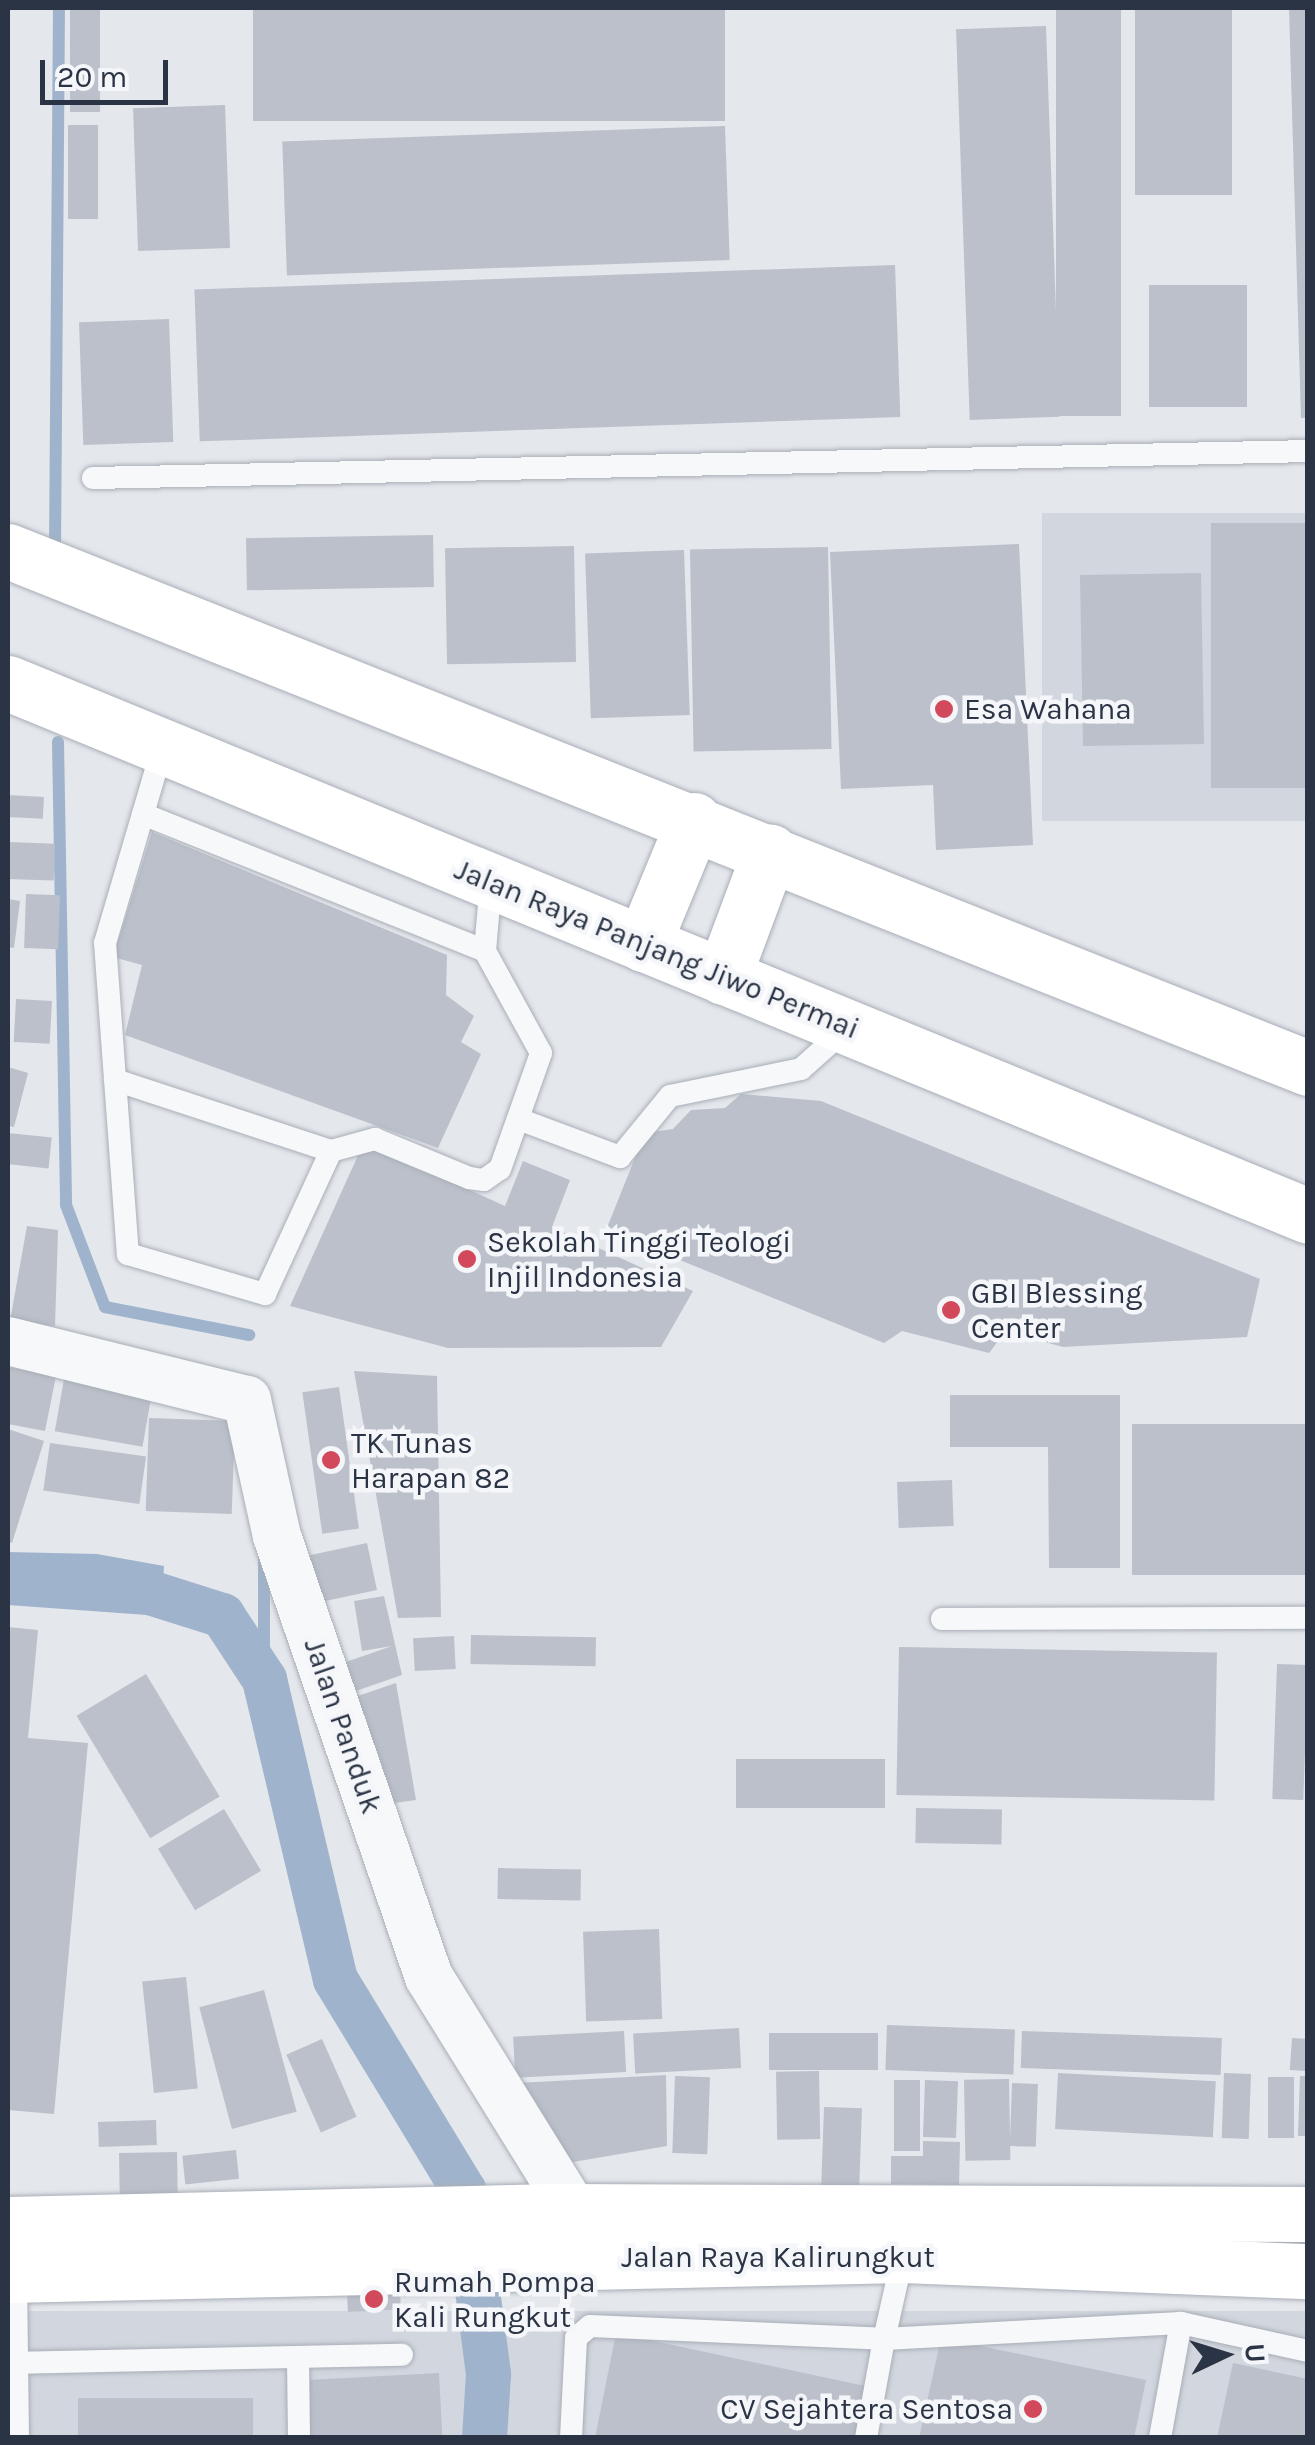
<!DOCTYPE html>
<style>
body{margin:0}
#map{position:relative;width:1315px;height:2445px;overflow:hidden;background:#e4e7ec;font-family:Karla,sans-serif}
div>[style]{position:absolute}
.built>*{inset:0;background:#d2d6de;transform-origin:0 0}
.water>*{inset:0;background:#9fb4cc}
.stream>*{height:12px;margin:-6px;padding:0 6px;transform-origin:6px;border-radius:6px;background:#9fb4cc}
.canal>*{height:45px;margin:-22.5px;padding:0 22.5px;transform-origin:22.5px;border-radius:22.5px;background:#9fb4cc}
.building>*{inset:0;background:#bbc0ca;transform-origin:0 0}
.roads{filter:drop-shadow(0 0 2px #a9aeb7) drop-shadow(0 0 2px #a9aeb7)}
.lane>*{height:22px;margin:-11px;padding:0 11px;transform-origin:11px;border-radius:11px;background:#f7f8fa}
.street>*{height:48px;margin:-24px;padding:0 24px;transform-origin:24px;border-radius:24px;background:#f7f8fa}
.secondary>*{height:55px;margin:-27.5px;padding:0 27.5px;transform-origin:27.5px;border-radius:27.5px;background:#fff}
.dots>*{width:28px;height:28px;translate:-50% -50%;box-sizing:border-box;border:5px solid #f4f6f9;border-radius:50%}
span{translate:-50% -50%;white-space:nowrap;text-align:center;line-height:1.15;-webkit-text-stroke:9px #f4f6f9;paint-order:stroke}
.poi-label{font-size:30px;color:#2b3445}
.left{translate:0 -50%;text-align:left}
.right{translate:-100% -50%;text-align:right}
.street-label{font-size:30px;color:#2b3445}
.frame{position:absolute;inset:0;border:10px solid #2b3445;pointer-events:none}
.north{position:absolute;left:1175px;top:2305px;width:100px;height:100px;-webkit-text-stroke:8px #f4f6f9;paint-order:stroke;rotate:86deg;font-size:28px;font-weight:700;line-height:40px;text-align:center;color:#2b3445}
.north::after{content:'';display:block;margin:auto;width:35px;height:45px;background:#2b3445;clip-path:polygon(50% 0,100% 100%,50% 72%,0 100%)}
.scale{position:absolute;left:40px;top:60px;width:128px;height:45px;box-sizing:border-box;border:5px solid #2b3445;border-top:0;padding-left:12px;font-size:30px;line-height:35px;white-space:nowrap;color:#2b3445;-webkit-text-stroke:8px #f4f6f9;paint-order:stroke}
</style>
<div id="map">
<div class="built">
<div style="left:1307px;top:513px;width:308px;height:265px;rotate:90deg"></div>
<div style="left:1307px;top:2311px;width:126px;height:1299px;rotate:90deg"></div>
</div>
<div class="water">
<div style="clip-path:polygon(8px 1552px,97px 1554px,164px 1566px,161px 1616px,8px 1605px)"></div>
</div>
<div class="stream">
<div style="left:55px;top:550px;width:542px;rotate:-89.58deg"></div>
<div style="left:58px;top:742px;width:463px;rotate:89deg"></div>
<div style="left:66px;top:1205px;width:109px;rotate:69.1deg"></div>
<div style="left:105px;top:1307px;width:147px;rotate:11deg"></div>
<div style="left:264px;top:1679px;width:121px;rotate:-90deg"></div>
</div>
<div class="canal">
<div style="left:8px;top:1578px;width:100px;rotate:0.6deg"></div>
<div style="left:108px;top:1579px;width:120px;rotate:17.5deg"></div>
<div style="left:222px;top:1615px;width:77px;rotate:56.7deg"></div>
<div style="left:264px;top:1679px;width:308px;rotate:76.7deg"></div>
<div style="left:335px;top:1979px;width:248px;rotate:58.7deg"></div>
<div style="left:464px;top:2191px;width:185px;rotate:82.5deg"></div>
<div style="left:488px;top:2374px;width:64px;rotate:93.6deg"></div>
</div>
<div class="building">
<div style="left:70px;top:8px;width:30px;height:104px"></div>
<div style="left:253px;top:8px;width:472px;height:113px"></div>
<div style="left:1056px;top:8px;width:65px;height:408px"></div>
<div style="left:1135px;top:8px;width:97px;height:187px"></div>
<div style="clip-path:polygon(1289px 8px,1308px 8px,1308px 418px,1301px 418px)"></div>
<div style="left:1046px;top:26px;width:391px;height:90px;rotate:88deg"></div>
<div style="left:225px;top:105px;width:143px;height:92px;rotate:88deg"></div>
<div style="left:68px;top:125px;width:30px;height:94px"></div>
<div style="left:725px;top:126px;width:134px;height:443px;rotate:88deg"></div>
<div style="left:895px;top:265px;width:152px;height:701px;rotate:88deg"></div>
<div style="left:1149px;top:285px;width:98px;height:122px"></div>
<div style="left:169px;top:319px;width:123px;height:90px;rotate:88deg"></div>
<div style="left:1308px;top:523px;width:265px;height:97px;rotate:90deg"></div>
<div style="left:433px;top:535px;width:52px;height:187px;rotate:89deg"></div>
<div style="clip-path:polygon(1019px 544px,1033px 845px,936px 850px,933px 785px,841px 789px,830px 552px)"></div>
<div style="left:574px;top:546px;width:116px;height:129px;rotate:89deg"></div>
<div style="left:828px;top:547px;width:202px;height:138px;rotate:89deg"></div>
<div style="left:684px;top:550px;width:165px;height:99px;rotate:88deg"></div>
<div style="left:1201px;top:573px;width:171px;height:121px;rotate:89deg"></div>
<div style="left:8px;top:795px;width:36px;height:22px;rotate:3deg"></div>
<div style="clip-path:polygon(152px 832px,447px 955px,446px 995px,474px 1016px,461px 1042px,481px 1054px,438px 1148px,125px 1035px,142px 965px,113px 957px)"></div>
<div style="left:8px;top:842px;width:47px;height:37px;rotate:2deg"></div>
<div style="left:26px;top:894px;width:34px;height:54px;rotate:2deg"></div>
<div style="clip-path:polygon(8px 899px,20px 901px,14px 948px,8px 947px)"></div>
<div style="left:16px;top:999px;width:36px;height:43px;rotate:3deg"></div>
<div style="clip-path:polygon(8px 1067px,28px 1073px,14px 1127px,8px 1126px)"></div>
<div style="clip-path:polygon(741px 1094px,821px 1101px,1260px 1279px,1247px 1337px,1063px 1347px,1006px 1331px,989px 1353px,902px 1331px,884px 1343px,606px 1230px,645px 1133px,673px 1129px,691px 1110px,725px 1108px)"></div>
<div style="left:8px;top:1133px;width:44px;height:31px;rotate:6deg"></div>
<div style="clip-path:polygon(364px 1142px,505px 1206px,523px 1161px,570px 1180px,552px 1227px,693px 1291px,661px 1347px,448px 1348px,290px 1306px)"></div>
<div style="clip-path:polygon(27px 1226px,58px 1230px,55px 1326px,10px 1321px)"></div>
<div style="clip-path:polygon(8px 1367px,56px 1376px,45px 1431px,8px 1424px)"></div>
<div style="clip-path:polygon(354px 1371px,437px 1376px,441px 1617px,398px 1618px)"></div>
<div style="left:64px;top:1379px;width:89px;height:53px;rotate:10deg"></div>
<div style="left:339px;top:1387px;width:143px;height:37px;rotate:82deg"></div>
<div style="clip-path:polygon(950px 1395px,1120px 1395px,1120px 1568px,1049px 1568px,1048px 1447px,950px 1447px)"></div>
<div style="left:149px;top:1418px;width:86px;height:93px;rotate:2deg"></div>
<div style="left:1308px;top:1424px;width:151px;height:176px;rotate:90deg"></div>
<div style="clip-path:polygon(8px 1429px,44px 1441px,12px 1543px,8px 1542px)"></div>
<div style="left:50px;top:1443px;width:97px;height:48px;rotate:8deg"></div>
<div style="left:952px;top:1480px;width:46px;height:55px;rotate:88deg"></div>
<div style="left:367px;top:1543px;width:48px;height:61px;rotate:78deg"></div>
<div style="clip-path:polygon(384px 1596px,402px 1675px,353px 1692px,343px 1663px,392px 1646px,362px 1651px,354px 1601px)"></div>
<div style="clip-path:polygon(8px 1627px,38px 1630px,28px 1738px,88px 1743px,54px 2114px,8px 2110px)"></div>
<div style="left:471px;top:1635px;width:125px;height:29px;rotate:1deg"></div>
<div style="left:454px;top:1636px;width:33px;height:41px;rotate:87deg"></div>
<div style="left:899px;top:1647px;width:318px;height:148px;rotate:1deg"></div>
<div style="left:1277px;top:1664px;width:31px;height:135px;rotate:2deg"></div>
<div style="left:146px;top:1674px;width:143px;height:81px;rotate:59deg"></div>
<div style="clip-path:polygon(396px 1683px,416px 1800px,387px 1804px,355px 1697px)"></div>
<div style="left:885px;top:1759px;width:49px;height:149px;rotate:90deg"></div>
<div style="left:916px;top:1808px;width:86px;height:35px;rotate:1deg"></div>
<div style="left:224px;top:1809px;width:72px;height:77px;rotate:59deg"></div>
<div style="left:498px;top:1868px;width:83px;height:31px;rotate:1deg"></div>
<div style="left:659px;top:1929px;width:90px;height:76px;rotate:88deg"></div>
<div style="left:186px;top:1977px;width:112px;height:44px;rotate:84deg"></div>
<div style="left:264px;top:1990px;width:126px;height:67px;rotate:75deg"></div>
<div style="left:887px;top:2025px;width:128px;height:45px;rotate:2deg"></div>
<div style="left:739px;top:2028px;width:40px;height:106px;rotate:87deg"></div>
<div style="left:624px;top:2031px;width:41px;height:111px;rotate:87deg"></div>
<div style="left:1022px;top:2031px;width:200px;height:37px;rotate:2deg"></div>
<div style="left:769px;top:2033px;width:109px;height:37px"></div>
<div style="left:1292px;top:2038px;width:16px;height:32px;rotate:4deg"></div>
<div style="left:322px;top:2039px;width:85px;height:39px;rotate:66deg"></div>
<div style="left:819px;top:2071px;width:68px;height:43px;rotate:89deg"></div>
<div style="left:1058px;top:2073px;width:158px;height:56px;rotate:3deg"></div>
<div style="left:1224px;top:2073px;width:27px;height:65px;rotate:2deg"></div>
<div style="clip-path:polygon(666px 2075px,667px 2146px,573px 2162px,499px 2084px)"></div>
<div style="left:675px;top:2076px;width:35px;height:77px;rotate:2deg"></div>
<div style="clip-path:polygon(1300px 2076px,1308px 2076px,1308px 2136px,1298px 2136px)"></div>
<div style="left:1268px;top:2077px;width:26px;height:61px"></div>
<div style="left:1009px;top:2079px;width:81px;height:45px;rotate:89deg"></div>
<div style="left:894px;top:2080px;width:26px;height:71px"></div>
<div style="left:925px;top:2080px;width:33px;height:57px;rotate:2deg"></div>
<div style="left:1012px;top:2083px;width:26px;height:63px;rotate:2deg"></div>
<div style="left:824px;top:2107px;width:38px;height:84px;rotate:2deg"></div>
<div style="left:156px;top:2120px;width:25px;height:58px;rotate:88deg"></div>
<div style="clip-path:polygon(923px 2141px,960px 2142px,959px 2185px,891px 2184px,891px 2156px,923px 2156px)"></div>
<div style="left:236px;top:2150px;width:29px;height:54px;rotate:84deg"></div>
<div style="left:177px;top:2152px;width:49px;height:58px;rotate:89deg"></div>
<div style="left:400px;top:2287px;width:23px;height:53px;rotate:88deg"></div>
<div style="clip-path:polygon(616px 2333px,865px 2386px,855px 2438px,595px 2438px)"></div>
<div style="clip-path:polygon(941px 2338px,1146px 2380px,1134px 2438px,919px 2438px)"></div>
<div style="clip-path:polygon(1233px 2363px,1308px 2379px,1308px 2438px,1217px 2438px)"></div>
<div style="left:439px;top:2373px;width:65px;height:132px;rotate:87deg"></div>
<div style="left:253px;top:2398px;width:40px;height:175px;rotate:90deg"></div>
</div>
<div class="roads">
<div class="lane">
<div style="left:93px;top:478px;width:1215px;rotate:-1.27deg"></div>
<div style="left:163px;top:746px;width:205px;rotate:106.4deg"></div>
<div style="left:105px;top:943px;width:312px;rotate:85.8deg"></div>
<div style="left:128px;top:1254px;width:143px;rotate:16.3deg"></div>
<div style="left:265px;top:1294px;width:157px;rotate:-65.2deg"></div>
<div style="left:331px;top:1151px;width:46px;rotate:-15.3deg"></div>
<div style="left:375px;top:1139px;width:102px;rotate:22.5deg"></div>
<div style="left:469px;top:1178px;width:15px;rotate:8deg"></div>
<div style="left:484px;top:1180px;width:19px;rotate:-35deg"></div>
<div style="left:500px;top:1169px;width:123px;rotate:-70.5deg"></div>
<div style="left:541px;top:1053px;width:116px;rotate:-118.8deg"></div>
<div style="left:485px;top:951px;width:70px;rotate:-85.1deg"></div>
<div style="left:143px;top:814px;width:368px;rotate:21.8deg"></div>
<div style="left:115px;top:1080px;width:227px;rotate:18.2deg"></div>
<div style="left:521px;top:1120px;width:106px;rotate:20.5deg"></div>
<div style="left:620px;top:1157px;width:79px;rotate:-50.7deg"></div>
<div style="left:670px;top:1096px;width:134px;rotate:-11.6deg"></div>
<div style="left:801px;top:1069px;width:62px;rotate:-41.7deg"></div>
<div style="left:942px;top:1619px;width:366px;rotate:-0.2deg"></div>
<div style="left:903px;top:2255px;width:86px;rotate:102.7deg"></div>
<div style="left:884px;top:2339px;width:297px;rotate:-3.1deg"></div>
<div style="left:1181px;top:2323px;width:130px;rotate:12.4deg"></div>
<div style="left:16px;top:2275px;width:163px;rotate:89.3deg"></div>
<div style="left:298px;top:2357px;width:81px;rotate:89.3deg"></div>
<div style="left:8px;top:2363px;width:394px;rotate:-1.2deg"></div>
<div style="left:571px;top:2438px;width:100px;rotate:-87.1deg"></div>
<div style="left:576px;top:2338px;width:18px;rotate:-41deg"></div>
<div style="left:590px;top:2326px;width:294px;rotate:2.5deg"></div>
<div style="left:884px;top:2339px;width:101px;rotate:100.3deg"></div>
<div style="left:1160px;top:2438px;width:117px;rotate:-79.7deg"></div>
</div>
<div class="street">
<div style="left:8px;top:1341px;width:246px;rotate:13.9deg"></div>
<div style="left:247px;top:1400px;width:139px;rotate:77.6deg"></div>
<div style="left:277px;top:1536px;width:466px;rotate:71deg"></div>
<div style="left:429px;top:1977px;width:275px;rotate:58.2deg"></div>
<div style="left:574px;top:2211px;width:33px;rotate:83deg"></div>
</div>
<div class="secondary">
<div style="left:8px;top:551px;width:1399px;rotate:21.69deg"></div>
<div style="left:8px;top:683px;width:1405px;rotate:22.29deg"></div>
<div style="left:643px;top:944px;width:134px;rotate:-67.6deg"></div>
<div style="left:723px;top:977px;width:134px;rotate:-69.5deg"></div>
<div style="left:8px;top:2224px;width:547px;rotate:-1.36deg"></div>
<div style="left:555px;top:2211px;width:753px;rotate:0.23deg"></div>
<div style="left:8px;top:2275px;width:895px;rotate:-1.28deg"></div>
<div style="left:903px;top:2255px;width:405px;rotate:2.3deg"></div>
</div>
</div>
<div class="dots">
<div style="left:944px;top:709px;background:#d1495b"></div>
<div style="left:467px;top:1259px;background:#d1495b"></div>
<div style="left:951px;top:1310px;background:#d1495b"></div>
<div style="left:331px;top:1460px;background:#d1495b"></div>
<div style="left:374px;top:2299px;background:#d1495b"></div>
<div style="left:1033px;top:2409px;background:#d1495b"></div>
</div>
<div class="poi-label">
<span class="left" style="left:964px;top:709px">Esa Wahana</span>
<span class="left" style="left:487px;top:1259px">Sekolah Tinggi Teologi<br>Injil Indonesia</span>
<span class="left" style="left:971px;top:1310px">GBI Blessing<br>Center</span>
<span class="left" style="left:351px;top:1460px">TK Tunas<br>Harapan 82</span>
<span class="left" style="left:394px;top:2299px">Rumah Pompa<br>Kali Rungkut</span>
<span class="right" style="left:1013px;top:2409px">CV Sejahtera Sentosa</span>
</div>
<div class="street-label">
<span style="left:657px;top:949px;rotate:22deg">Jalan Raya Panjang Jiwo Permai</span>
<span style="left:343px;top:1726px;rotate:71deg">Jalan Panduk</span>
<span style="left:778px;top:2257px">Jalan Raya Kalirungkut</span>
</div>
<div class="frame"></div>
<div class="north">U</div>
<div class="scale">20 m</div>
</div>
